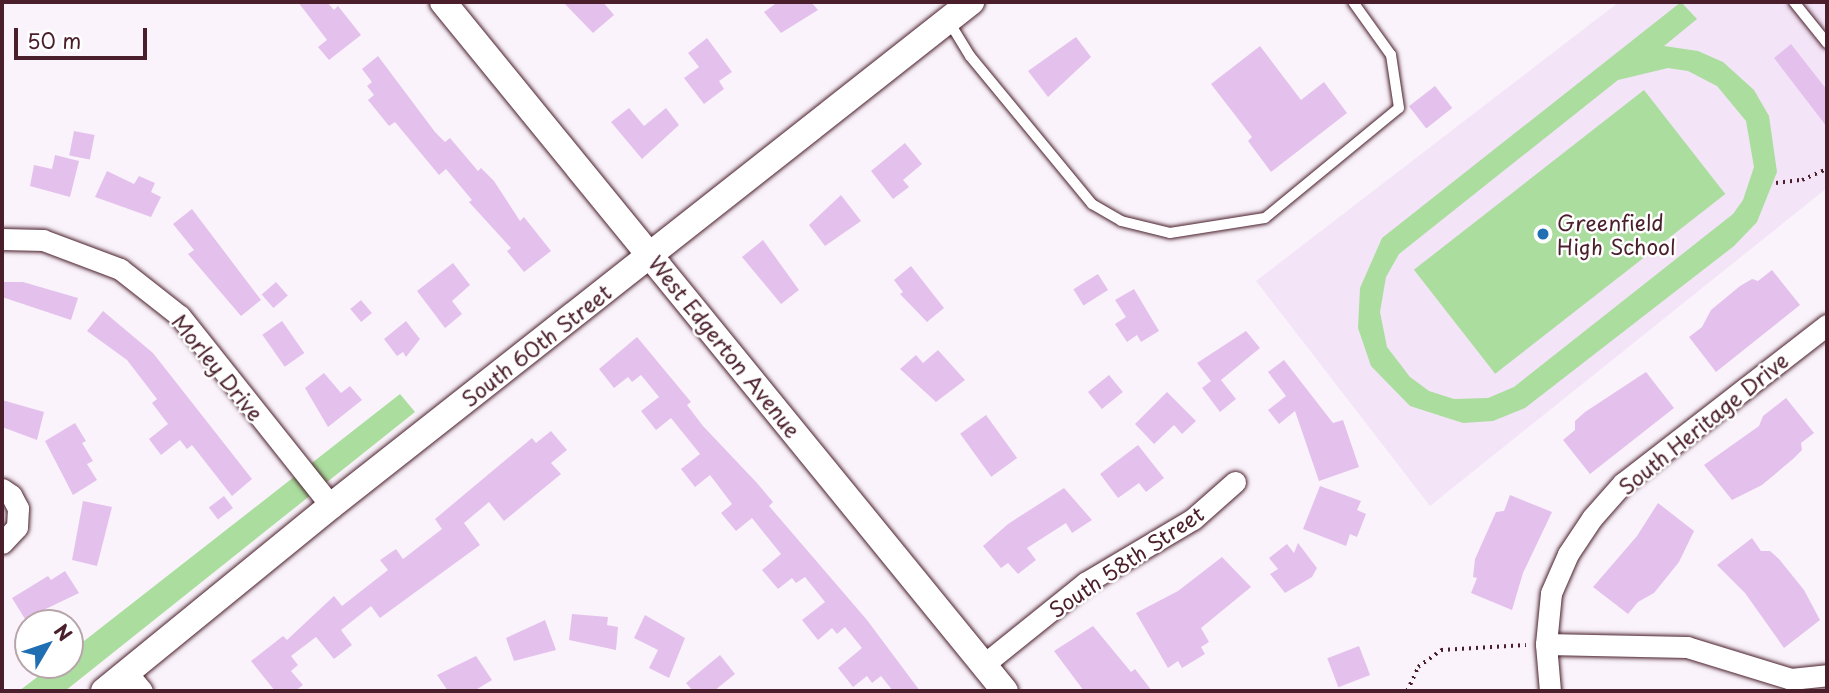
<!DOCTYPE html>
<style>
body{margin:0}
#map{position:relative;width:1829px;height:693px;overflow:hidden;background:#faf3fb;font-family:"Playpen Sans",sans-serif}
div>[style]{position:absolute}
.built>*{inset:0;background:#f3e4f7}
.green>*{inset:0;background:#aadd9e;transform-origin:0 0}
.building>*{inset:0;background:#e4c1ed;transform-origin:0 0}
.path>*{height:3.5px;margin-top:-1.75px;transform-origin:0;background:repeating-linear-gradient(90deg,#4a1f2b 0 2px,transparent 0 7px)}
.roads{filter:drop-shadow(0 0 2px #4a1f2b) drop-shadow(0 0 2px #4a1f2b)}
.service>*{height:10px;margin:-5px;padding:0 5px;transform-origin:5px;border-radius:5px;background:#fff}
.minor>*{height:21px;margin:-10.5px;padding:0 10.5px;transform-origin:10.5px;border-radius:10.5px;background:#fff}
.tertiary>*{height:26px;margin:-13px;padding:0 13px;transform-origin:13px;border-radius:13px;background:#fff}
.dots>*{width:19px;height:19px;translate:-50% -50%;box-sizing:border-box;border:4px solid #fff;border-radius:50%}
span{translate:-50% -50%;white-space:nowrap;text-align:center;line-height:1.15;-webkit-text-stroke:5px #fff;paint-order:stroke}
.poi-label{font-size:21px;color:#4a1f2b}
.left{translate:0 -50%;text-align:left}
.street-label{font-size:21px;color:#4a1f2b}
.frame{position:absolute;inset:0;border:4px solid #4a1f2b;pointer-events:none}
.north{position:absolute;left:14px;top:609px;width:70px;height:70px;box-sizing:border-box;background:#fff;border:2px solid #b7a5aa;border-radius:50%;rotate:51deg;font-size:19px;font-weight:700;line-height:28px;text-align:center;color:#4a1f2b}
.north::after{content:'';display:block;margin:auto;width:24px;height:32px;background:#1f6fb2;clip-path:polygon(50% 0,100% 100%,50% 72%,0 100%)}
.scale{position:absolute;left:14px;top:28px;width:133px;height:32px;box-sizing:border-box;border:4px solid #4a1f2b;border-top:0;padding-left:9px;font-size:21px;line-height:24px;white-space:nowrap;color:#4a1f2b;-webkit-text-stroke:5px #fff;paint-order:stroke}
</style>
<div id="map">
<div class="built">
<div style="clip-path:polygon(1619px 2px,1827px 2px,1827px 188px,1430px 506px,1256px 281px)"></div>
</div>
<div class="green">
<div style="clip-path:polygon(evenodd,1681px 2px,1697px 19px,1664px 46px,1698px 51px,1723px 62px,1754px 90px,1769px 116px,1777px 172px,1757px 222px,1734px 246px,1525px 408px,1493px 421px,1463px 423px,1410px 406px,1371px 366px,1358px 328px,1360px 288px,1382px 238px,1681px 2px,1668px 68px,1688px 71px,1717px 86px,1746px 121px,1754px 167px,1743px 200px,1733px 214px,1514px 387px,1488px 398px,1454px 399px,1429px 391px,1410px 377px,1387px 347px,1380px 312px,1386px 277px,1399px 254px,1618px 80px,1668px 68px)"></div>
<div style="left:1644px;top:90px;width:132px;height:292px;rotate:52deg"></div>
<div style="clip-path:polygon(400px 394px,415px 412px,65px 691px,19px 691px,53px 665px,70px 665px,70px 652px)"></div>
</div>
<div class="building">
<div style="clip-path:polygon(298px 2px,327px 2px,334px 10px,338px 6px,361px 35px,329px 60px,318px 47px,327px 40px)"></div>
<div style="clip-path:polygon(563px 2px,603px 2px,614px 15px,593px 33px)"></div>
<div style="clip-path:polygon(778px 2px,811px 2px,818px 10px,781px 33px,764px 12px)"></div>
<div style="clip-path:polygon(1076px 37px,1091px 57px,1048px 97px,1028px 71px)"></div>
<div style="clip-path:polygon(707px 38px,732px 72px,719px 81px,724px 89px,704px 104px,684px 78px,699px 67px,688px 53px)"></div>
<div style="clip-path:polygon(1791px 44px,1827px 90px,1827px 127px,1774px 58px)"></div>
<div style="clip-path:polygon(1260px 46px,1301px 100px,1324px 82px,1347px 113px,1271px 172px,1248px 141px,1252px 137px,1211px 84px)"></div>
<div style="clip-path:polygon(378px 56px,435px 132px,445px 142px,450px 138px,478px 171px,481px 168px,494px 181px,520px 221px,524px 217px,551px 251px,524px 272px,507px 251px,511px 248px,469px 202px,472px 200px,446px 169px,439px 175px,395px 122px,389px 126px,368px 100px,374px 95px,367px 86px,372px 82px,362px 69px)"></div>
<div style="left:1435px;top:86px;width:28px;height:33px;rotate:52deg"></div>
<div style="clip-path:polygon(629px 108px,644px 126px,666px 108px,679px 125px,642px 159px,611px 122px)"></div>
<div style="left:74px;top:131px;width:21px;height:25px;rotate:11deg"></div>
<div style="clip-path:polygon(905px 143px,922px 164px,903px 180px,909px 187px,893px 199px,871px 171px)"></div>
<div style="clip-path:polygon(55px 155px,79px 161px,70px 197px,30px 186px,34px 165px,52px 169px)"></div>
<div style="clip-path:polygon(107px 171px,134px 184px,139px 176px,155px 183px,151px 192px,161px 197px,151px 217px,95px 197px)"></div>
<div style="clip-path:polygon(841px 195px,861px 221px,825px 246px,809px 225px)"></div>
<div style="clip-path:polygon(192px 209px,261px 300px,241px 316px,188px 254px,194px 250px,173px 224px)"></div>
<div style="clip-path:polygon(763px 240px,799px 290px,781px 304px,742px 257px)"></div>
<div style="clip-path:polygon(453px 263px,470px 285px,452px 301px,462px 314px,445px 328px,417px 291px)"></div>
<div style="clip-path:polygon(911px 266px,944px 308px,927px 322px,900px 294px,903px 292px,894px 280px)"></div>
<div style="clip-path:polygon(1772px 270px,1800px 305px,1716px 372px,1689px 337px,1702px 327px,1711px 310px,1740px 286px,1752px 279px,1758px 281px)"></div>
<div style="left:1098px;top:274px;width:19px;height:29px;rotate:58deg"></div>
<div style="clip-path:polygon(2px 282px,23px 282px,78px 298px,71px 320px,2px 297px)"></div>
<div style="left:276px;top:282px;width:18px;height:19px;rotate:49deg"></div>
<div style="clip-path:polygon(1134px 289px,1159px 331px,1141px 342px,1137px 335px,1127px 342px,1115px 324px,1126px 317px,1115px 300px)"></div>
<div style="left:361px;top:300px;width:17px;height:14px;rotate:50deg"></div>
<div style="clip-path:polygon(103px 311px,153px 353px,252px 479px,232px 496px,192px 445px,187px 449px,180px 440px,161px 455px,149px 439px,168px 424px,152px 403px,157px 399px,127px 360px,87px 331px)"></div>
<div style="left:282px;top:321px;width:39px;height:24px;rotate:55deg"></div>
<div style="clip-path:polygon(406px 321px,420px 339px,406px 357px,403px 352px,397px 356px,384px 339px)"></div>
<div style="clip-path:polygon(1246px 331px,1260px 348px,1221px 380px,1236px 399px,1220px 412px,1202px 388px,1211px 381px,1197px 363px)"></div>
<div style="clip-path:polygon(637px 337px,691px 402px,687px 405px,703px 426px,757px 483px,773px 502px,769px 506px,867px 620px,920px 691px,893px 691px,881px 676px,872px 683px,867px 676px,853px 687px,838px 668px,862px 648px,845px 627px,837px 634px,832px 628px,818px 640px,802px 620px,825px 602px,805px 577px,796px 583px,792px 578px,778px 589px,762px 570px,781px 554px,752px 518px,736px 531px,721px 513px,732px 504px,710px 475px,695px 487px,681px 469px,700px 454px,671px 418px,656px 430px,641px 411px,659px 397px,641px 375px,632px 382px,628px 377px,614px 388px,599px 369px)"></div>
<div style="clip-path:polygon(938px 350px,965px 380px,936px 402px,900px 369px,916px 355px,923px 363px)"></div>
<div style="clip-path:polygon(1284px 360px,1333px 423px,1343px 420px,1359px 467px,1319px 481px,1295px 411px,1279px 424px,1268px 410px,1286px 396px,1268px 372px)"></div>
<div style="clip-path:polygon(1646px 372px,1674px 408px,1590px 474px,1563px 440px,1575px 430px,1575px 421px,1585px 412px)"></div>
<div style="clip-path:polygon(324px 373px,341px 393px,350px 386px,362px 400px,328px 427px,305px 388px)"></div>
<div style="left:1109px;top:375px;width:22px;height:27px;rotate:51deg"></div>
<div style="clip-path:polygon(1167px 392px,1196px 421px,1182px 434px,1174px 425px,1154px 444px,1135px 424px)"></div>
<div style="clip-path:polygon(1786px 398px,1814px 433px,1801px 443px,1802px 450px,1793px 459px,1762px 485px,1732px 500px,1704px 465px,1759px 426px,1763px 416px)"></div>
<div style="clip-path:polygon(2px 400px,44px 412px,37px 440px,2px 427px)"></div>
<div style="left:986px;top:415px;width:53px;height:32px;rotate:54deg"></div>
<div style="clip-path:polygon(75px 423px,86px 441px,82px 443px,93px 461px,87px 464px,97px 480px,73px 495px,45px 441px)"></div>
<div style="clip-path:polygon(551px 431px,567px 450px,551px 463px,561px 474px,504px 521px,489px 502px,464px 523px,480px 545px,380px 618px,371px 606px,341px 630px,352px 645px,334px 659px,316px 637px,291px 656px,298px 665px,291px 671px,303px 685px,295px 691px,275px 691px,251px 661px,283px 636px,287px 640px,334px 596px,342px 606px,388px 570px,380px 560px,396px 549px,403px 559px,442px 529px,435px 519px,532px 438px,536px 443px)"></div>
<div style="clip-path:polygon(1138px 445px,1164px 478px,1146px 492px,1139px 483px,1118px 498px,1100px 474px)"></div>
<div style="clip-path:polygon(1320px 486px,1361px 501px,1357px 510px,1366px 514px,1357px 537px,1350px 534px,1346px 546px,1303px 529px)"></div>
<div style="clip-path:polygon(1064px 488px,1092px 520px,1072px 533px,1066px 523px,1027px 548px,1036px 560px,1018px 574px,1008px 563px,1001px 568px,983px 546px,1008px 524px)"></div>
<div style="clip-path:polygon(1510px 495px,1552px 512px,1523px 573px,1512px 610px,1471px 593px,1477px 578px,1473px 577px,1475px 559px,1496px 512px,1504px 511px)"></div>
<div style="left:224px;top:496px;width:15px;height:19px;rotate:53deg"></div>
<div style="clip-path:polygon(83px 501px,112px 507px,97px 566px,72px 560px)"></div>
<div style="clip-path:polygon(1658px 503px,1694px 531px,1679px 562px,1654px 593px,1638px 602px,1628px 614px,1593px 587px,1637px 536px)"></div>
<div style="clip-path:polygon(1752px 538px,1761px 551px,1770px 551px,1779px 559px,1804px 590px,1820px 620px,1784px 648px,1745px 593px,1717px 565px)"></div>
<div style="clip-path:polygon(1298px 543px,1317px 568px,1312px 577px,1285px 593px,1270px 574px,1278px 569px,1269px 558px,1287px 544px,1294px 553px)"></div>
<div style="clip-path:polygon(1222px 557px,1251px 587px,1201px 628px,1209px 642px,1201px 647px,1205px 654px,1182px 668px,1178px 661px,1168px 668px,1136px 613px,1178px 591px)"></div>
<div style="clip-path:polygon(65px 571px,79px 593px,25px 619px,12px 598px,48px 576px,51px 580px)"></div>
<div style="clip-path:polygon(572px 614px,608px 617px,607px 625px,618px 627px,616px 650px,569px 640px)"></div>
<div style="clip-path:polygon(645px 615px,685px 638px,669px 678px,649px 668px,658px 650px,634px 638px)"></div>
<div style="clip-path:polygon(545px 620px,556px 650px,514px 661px,506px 638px)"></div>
<div style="clip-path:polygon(1093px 626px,1131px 672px,1135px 669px,1152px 691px,1084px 691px,1054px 651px)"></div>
<div style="left:1359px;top:646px;width:31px;height:34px;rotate:69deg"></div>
<div style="clip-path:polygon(720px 655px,735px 674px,714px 691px,693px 691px,686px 683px)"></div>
<div style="clip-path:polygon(476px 656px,492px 680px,474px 691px,448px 691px,437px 675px)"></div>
</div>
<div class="path">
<div style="left:1776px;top:183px;width:26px;rotate:-7deg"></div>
<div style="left:1802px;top:180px;width:27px;rotate:-24deg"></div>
<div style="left:1407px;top:691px;width:26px;rotate:-65deg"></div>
<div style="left:1418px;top:667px;width:29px;rotate:-36deg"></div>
<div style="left:1441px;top:650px;width:85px;rotate:-3.4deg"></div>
</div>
<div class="roads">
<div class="service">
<div style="left:1794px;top:2px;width:53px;rotate:51.2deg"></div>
<div style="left:948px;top:20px;width:42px;rotate:58.6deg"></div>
<div style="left:970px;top:56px;width:192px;rotate:50.5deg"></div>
<div style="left:1092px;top:204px;width:34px;rotate:30deg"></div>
<div style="left:1121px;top:221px;width:50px;rotate:13.8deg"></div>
<div style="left:1170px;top:233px;width:96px;rotate:-9deg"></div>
<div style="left:1265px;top:218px;width:173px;rotate:-39.4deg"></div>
<div style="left:1399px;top:108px;width:54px;rotate:-98.6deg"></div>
<div style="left:1391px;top:55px;width:65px;rotate:-125.6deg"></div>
</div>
<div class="minor">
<div style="left:2px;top:239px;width:41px;rotate:1.4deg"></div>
<div style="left:43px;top:240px;width:82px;rotate:20.6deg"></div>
<div style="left:120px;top:269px;width:76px;rotate:38.1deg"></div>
<div style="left:180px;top:316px;width:243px;rotate:51.5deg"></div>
<div style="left:2px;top:489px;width:11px;rotate:34deg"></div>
<div style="left:11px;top:495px;width:15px;rotate:62deg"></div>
<div style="left:18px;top:508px;width:19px;rotate:93deg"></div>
<div style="left:17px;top:527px;width:22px;rotate:133deg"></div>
<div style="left:1546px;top:644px;width:141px;rotate:1.2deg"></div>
<div style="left:1687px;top:647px;width:109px;rotate:17.1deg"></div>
<div style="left:1791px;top:679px;width:36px;rotate:-6deg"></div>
<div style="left:983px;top:665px;width:131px;rotate:-38.8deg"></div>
<div style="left:1085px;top:583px;width:126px;rotate:-30.7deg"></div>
<div style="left:1193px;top:519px;width:56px;rotate:-41.4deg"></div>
<div style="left:127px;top:673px;width:23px;rotate:50deg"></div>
<div style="left:1550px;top:691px;width:47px;rotate:-94.9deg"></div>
<div style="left:1546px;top:644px;width:51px;rotate:-84.4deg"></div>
<div style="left:1551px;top:593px;width:43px;rotate:-66.4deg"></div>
<div style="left:1568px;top:554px;width:43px;rotate:-56.3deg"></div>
<div style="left:1592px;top:518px;width:47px;rotate:-48.5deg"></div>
<div style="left:1623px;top:483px;width:258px;rotate:-37.8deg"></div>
</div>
<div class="tertiary">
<div style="left:443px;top:2px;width:889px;rotate:50.8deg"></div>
<div style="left:104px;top:691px;width:293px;rotate:-39.2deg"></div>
<div style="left:331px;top:506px;width:815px;rotate:-38.22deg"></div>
</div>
</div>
<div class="dots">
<div style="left:1543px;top:234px;background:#1f6fb2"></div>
</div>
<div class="poi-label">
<span class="left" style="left:1557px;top:234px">Greenfield<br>High School</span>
</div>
<div class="street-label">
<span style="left:536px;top:345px;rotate:-38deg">South 60th Street</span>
<span style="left:725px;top:346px;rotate:51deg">West Edgerton Avenue</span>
<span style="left:218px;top:367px;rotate:51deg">Morley Drive</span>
<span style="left:1703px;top:423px;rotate:-39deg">South Heritage Drive</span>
<span style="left:1126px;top:561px;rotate:-34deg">South 58th Street</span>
</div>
<div class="frame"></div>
<div class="north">N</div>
<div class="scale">50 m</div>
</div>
